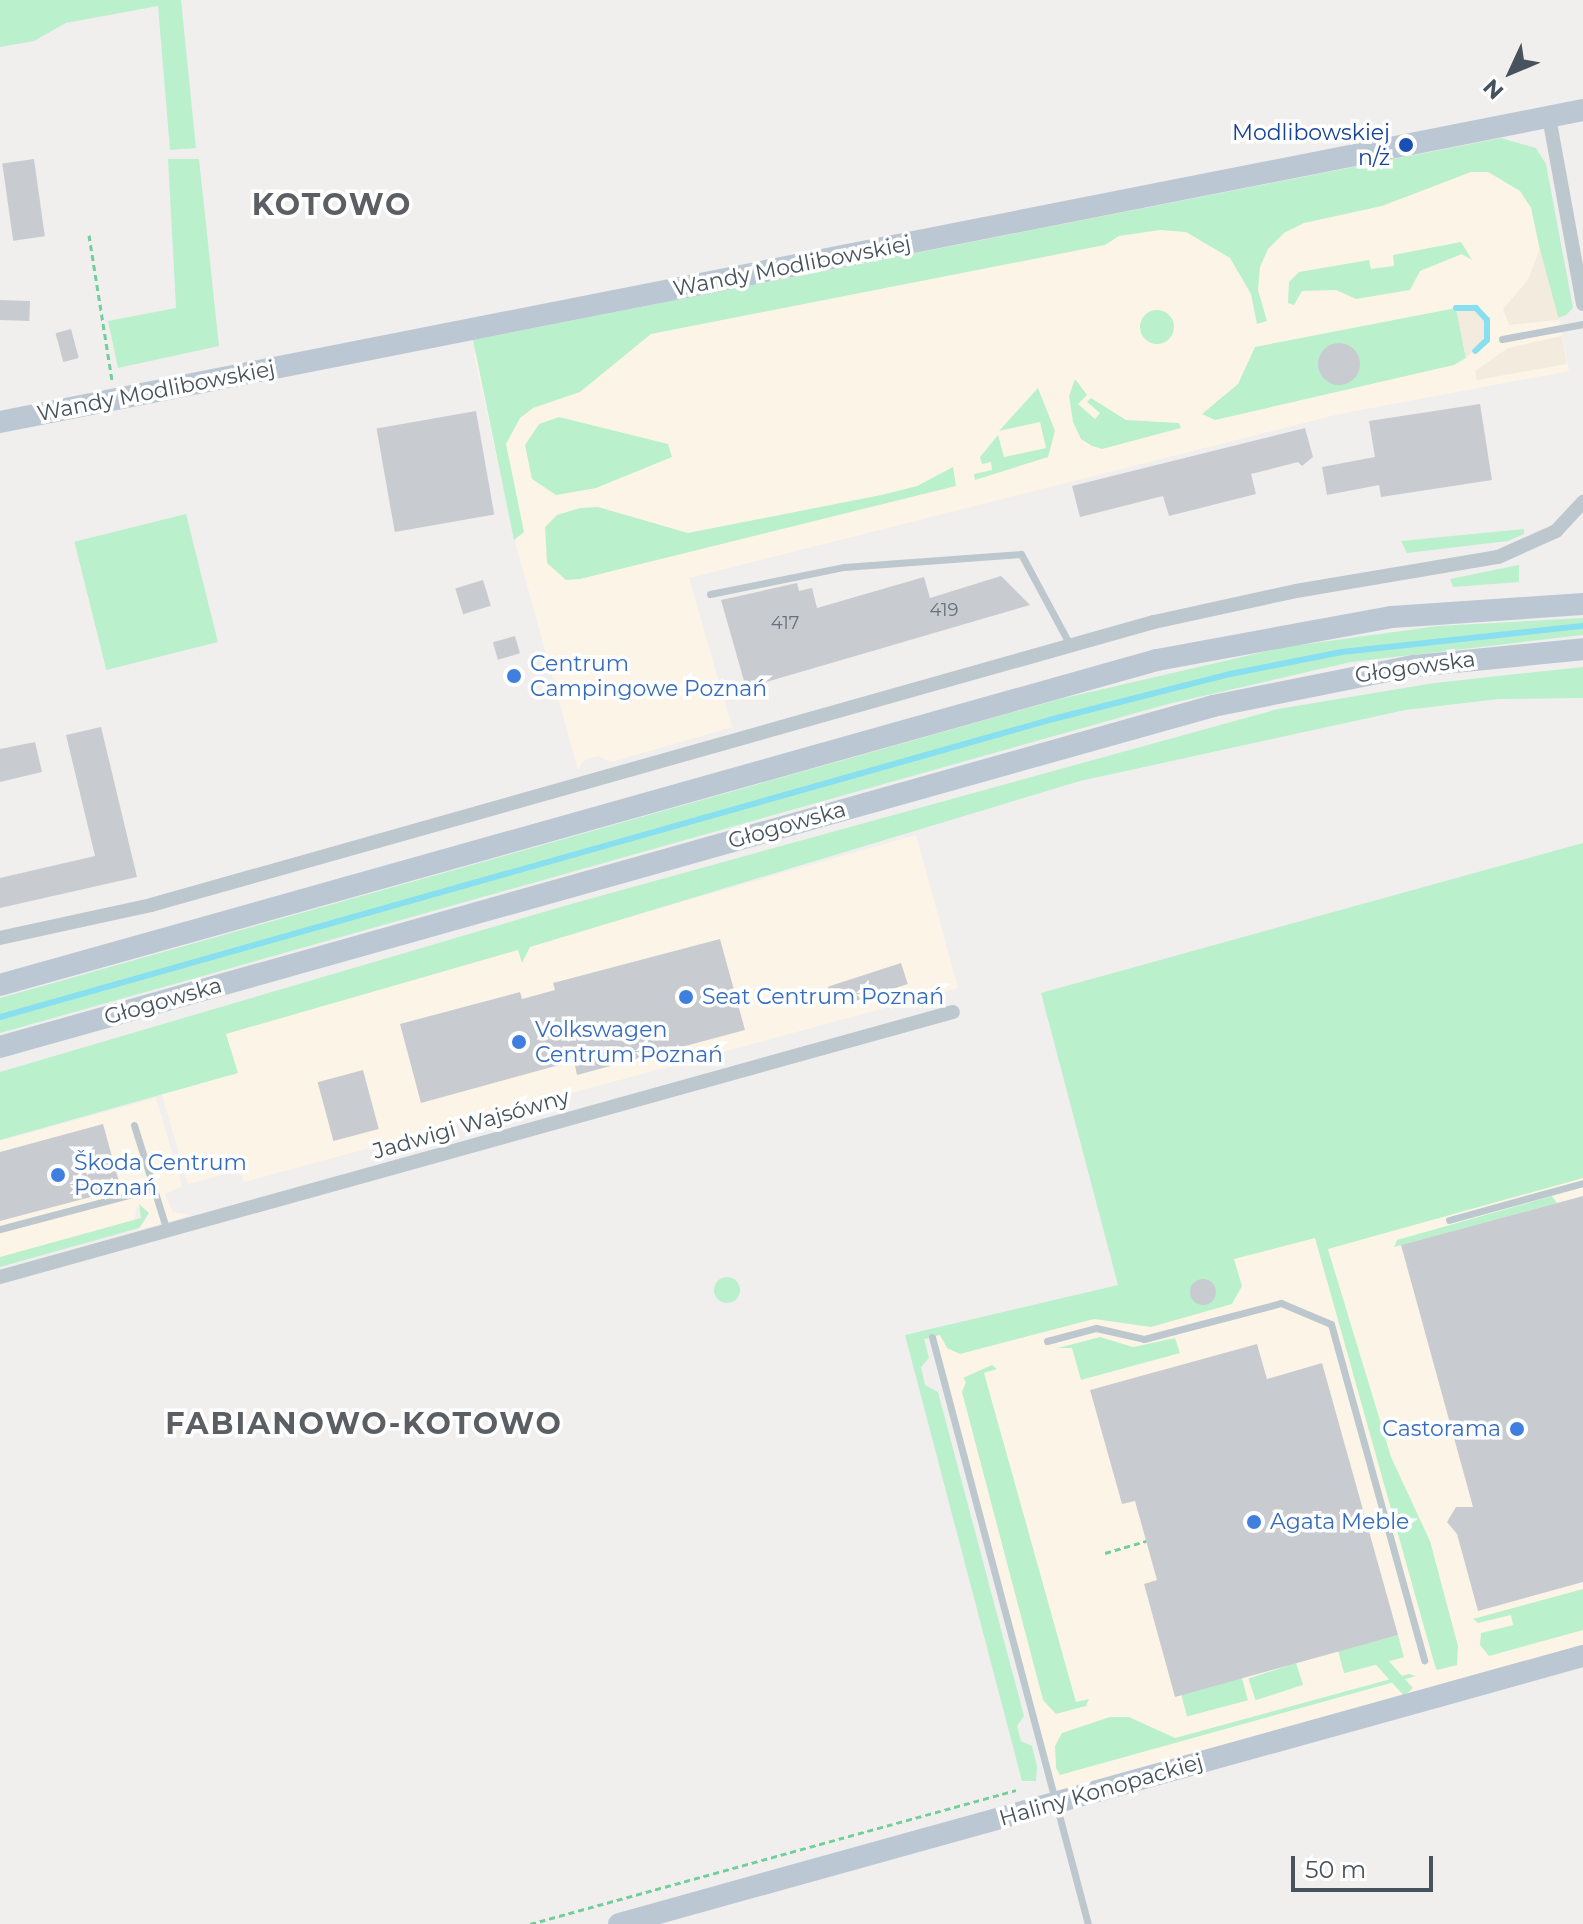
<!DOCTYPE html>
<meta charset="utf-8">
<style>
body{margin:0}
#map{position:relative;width:1583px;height:1924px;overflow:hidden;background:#f1eeee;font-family:Montserrat,sans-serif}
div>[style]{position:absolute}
.commercial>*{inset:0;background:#fcf5e7}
.green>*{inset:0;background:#bbf0cc;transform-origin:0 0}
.round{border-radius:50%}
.sand>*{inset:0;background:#f3ebde}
.stream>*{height:6px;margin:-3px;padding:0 3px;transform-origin:3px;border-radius:3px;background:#87dfef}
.building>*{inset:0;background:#c8ccd1;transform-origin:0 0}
.path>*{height:3px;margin-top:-1.5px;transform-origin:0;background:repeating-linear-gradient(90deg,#72cf9c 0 6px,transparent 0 10px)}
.lane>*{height:7px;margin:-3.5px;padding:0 3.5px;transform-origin:3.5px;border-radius:3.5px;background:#bcc7ce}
.street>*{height:14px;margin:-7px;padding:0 7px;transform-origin:7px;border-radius:7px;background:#bcc7ce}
.secondary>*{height:22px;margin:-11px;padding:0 11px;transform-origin:11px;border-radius:11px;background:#bbc8d3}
.dots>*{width:22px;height:22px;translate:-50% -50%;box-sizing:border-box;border:4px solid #fff;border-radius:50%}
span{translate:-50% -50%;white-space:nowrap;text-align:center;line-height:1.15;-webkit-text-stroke:7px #fff;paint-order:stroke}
.number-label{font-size:18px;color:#667179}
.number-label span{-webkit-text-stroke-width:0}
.transit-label{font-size:22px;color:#164399}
.right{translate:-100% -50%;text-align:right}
.street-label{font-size:22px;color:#46535c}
.shop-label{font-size:22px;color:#366cbe}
.left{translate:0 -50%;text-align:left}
.district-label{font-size:30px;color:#5b5f64;font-weight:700;letter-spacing:2px}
.north{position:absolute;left:1471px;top:32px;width:80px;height:80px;-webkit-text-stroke:6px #fff;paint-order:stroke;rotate:226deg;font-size:22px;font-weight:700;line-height:32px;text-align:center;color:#46535c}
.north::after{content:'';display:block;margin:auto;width:28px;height:36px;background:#46535c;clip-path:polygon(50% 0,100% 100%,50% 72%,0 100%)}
.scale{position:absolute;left:1291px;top:1856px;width:142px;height:36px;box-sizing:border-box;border:4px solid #46535c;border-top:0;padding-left:10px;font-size:24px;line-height:28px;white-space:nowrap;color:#46535c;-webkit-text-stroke:6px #fff;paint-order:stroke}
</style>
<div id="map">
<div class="commercial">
<div style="clip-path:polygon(1497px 154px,1533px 180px,1569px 371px,1339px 414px,689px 578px,732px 727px,611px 762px,598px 756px,584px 760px,578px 770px,516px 545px,474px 354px)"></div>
<div style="clip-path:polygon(916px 835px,958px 988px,244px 1182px,240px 1170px,188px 1184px,150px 1054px)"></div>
<div style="clip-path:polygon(156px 1098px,182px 1186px,165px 1194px,173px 1212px,191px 1215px,138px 1230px,146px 1220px,137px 1205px,134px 1222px,0 1257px,0 1141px)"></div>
<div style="clip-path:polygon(1583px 1159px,1583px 1656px,1055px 1803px,932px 1337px)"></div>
</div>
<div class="green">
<div style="clip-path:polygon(0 0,181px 0,196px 148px,170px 150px,158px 6px,66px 23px,34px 41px,0 47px)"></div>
<div style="clip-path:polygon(1501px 138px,1536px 148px,1546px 164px,1573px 308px,1566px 315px,1558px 318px,1553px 311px,1531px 208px,1520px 191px,1488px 172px,1471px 172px,1382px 206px,1304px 223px,1284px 233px,1268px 249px,1260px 267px,1258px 290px,1267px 321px,1257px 324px,1251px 294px,1230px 258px,1186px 232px,1160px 230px,1119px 236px,1105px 245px,651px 334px,580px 392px,533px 408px,520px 418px,506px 444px,524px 532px,514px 540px,473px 340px)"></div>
<div style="clip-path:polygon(168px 159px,199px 159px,219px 346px,118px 368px,108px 321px,176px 308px)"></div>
<div style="clip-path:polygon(1461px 242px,1472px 260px,1462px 254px,1420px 271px,1410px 290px,1356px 299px,1336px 290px,1302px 291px,1294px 305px,1288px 303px,1289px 282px,1299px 272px,1369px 260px,1371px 269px,1394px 266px,1393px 255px)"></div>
<div style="clip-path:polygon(1456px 308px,1466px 358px,1454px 365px,1215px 420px,1202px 414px,1238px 384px,1255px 347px)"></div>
<div class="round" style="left:1140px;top:310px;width:34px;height:34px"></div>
<div style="clip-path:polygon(1075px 379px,1087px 395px,1078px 404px,1095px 419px,1100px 413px,1087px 402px,1091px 398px,1126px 420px,1179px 423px,1181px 428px,1102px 449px,1092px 446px,1081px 439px,1073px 422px,1069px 396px)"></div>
<div style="clip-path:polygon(1038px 388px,1055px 431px,1048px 457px,975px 480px,974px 474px,992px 470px,991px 462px,982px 464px,980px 457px,998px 435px,1004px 457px,1046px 448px,1040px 422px,999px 431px)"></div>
<div style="clip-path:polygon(559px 417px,668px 444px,672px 457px,596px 488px,556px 495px,532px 479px,525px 445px,539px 424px)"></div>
<div style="clip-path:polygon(953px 467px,956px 486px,580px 579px,566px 580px,547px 563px,545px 527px,557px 515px,580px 508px,598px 507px,688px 533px,881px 495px,917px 486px)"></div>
<div style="left:186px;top:514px;width:132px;height:115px;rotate:76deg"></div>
<div style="clip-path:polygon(1524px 529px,1524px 534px,1508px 541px,1407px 553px,1401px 541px)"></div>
<div style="clip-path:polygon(1519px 565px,1519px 582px,1453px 587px,1450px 579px)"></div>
<div style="clip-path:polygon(1583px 618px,1583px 635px,1351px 662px,1168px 704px,0 1033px,0 998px,1060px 699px,1285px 647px,1438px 626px)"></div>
<div style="clip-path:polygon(1583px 667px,1583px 698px,1499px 699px,1405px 710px,1080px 781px,530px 947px,522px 963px,518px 950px,226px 1034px,238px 1073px,0 1140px,0 1072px,564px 906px,1278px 709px,1434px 683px)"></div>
<div style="clip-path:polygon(1583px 843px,1583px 1178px,1328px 1249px,1391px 1457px,1430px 1541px,1458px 1646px,1457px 1665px,1437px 1670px,1435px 1666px,1315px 1238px,1234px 1259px,1242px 1286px,1232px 1304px,1151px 1327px,1094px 1319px,960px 1354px,947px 1348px,940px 1335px,924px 1339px,929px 1358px,921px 1367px,925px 1385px,938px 1392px,1024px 1716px,1017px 1726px,1021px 1741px,1032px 1746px,1037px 1766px,1036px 1781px,1022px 1781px,905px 1335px,1118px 1285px,1041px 993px)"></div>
<div style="clip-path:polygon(1552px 1196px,1557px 1203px,1394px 1247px,1397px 1240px)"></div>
<div style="clip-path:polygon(139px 1204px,149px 1213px,139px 1228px,0 1267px,0 1257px,141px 1218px)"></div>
<div class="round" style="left:714px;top:1277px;width:26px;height:26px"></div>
<div style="clip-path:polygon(1100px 1337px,1133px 1347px,1175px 1338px,1180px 1353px,1081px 1380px,1072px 1348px,1058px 1348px)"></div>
<div style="clip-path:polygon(992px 1365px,997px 1369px,984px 1373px,1076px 1702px,1089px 1699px,1086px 1706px,1056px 1714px,1043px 1700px,962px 1392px,966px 1382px,963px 1378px)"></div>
<div style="clip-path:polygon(1583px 1589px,1583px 1630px,1489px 1656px,1480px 1645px,1481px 1633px,1513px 1625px,1511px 1615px,1478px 1623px,1473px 1619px)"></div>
<div style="left:1398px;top:1635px;width:23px;height:62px;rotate:75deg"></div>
<div style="left:1296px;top:1663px;width:23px;height:50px;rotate:72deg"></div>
<div style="clip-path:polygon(1409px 1674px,1416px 1676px,1060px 1775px,1056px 1768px,1055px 1746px,1062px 1733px,1110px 1717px,1129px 1717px,1175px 1738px)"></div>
<div style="left:1242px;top:1678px;width:23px;height:63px;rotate:75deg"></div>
<div style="left:1413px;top:1688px;width:12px;height:358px;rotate:138deg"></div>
</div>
<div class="sand">
<div style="clip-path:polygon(1540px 249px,1559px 320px,1509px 325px,1503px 309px,1528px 280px)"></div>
<div style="clip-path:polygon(1472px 306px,1484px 313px,1489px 335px,1466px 358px,1456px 308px)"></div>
<div style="clip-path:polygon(1562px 336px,1567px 364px,1477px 380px,1475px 371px,1508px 348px)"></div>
</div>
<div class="stream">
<div style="left:1456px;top:308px;width:20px"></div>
<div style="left:1476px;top:308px;width:16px;rotate:47deg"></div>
<div style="left:1487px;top:320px;width:20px;rotate:90deg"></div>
<div style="left:1487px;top:340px;width:16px;rotate:137deg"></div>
<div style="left:0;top:1017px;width:1094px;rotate:-15.8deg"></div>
<div style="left:1053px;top:719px;width:183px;rotate:-14.3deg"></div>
<div style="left:1230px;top:674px;width:114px;rotate:-11.1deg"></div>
<div style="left:1342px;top:652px;width:242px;rotate:-6.2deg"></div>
</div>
<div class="building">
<div style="left:34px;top:159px;width:78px;height:32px;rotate:82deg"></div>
<div style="left:0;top:300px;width:30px;height:20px;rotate:2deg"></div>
<div style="left:71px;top:329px;width:30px;height:16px;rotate:75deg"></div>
<div class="round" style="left:1318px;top:343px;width:42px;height:42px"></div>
<div style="clip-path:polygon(1480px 404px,1492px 480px,1381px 497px,1379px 485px,1327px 495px,1322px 467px,1375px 457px,1369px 421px)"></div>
<div style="left:476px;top:411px;width:105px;height:101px;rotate:80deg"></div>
<div style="clip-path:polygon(1305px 428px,1313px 457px,1302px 466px,1298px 462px,1251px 474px,1256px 494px,1169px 516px,1163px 496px,1080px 517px,1072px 486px)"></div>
<div style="clip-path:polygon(1001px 576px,1030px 605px,746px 688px,721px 600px,797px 583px,799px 591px,812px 588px,817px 608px,924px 577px,930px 598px)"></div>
<div style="left:483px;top:580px;width:27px;height:29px;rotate:73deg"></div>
<div style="left:515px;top:636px;width:18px;height:23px;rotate:74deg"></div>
<div style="clip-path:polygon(101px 727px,137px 877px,0 908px,0 878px,95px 856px,66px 735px)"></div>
<div style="clip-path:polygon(35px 742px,42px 772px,0 782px,0 749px)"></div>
<div style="clip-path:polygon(720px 939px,745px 1030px,577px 1075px,574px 1061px,421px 1103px,400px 1024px,520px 992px,522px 999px,555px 990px,553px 983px)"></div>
<div style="left:901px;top:963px;width:22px;height:77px;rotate:72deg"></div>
<div style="left:363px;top:1070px;width:61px;height:47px;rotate:75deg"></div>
<div style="clip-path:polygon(103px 1124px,121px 1189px,0 1221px,0 1152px)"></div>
<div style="clip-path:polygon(1583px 1196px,1583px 1582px,1478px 1611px,1457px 1534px,1447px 1522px,1456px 1507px,1473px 1507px,1401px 1245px)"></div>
<div class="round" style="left:1190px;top:1279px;width:26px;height:26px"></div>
<div style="clip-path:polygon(1257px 1344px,1267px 1379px,1322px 1363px,1398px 1635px,1175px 1697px,1144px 1584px,1157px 1580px,1135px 1501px,1122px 1504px,1090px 1390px)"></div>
</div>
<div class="path">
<div style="left:89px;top:235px;width:147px;rotate:81deg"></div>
<div style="left:1105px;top:1553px;width:43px;rotate:-16.3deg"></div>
<div style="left:530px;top:1924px;width:504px;rotate:-15.41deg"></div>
</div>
<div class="lane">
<div style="left:1502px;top:339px;width:82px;rotate:-10.5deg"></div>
<div style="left:710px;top:594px;width:137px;rotate:-11.4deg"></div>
<div style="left:844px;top:567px;width:177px;rotate:-4.2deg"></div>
<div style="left:1021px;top:554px;width:103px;rotate:61.7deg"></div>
<div style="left:134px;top:1125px;width:111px;rotate:72.7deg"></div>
<div style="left:1449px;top:1220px;width:139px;rotate:-15.4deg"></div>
<div style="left:0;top:1229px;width:156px;rotate:-14.8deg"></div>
<div style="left:932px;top:1337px;width:607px;rotate:75.12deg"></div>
<div style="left:1047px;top:1341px;width:51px;rotate:-14.9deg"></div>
<div style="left:1096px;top:1328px;width:49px;rotate:12.9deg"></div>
<div style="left:1144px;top:1339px;width:142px;rotate:-14.7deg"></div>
<div style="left:1281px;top:1303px;width:54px;rotate:22.8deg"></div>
<div style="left:1331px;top:1324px;width:349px;rotate:74.5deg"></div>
</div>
<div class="street">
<div style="left:1549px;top:117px;width:190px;rotate:79.7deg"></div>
<div style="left:0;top:938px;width:155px;rotate:-12.3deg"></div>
<div style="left:151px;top:905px;width:1042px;rotate:-15.76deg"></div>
<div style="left:1154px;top:622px;width:145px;rotate:-12.3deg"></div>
<div style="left:1296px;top:591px;width:205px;rotate:-9.6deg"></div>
<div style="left:1498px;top:557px;width:64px;rotate:-24.1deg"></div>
<div style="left:1556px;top:531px;width:40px;rotate:-47deg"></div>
<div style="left:0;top:1277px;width:989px;rotate:-15.54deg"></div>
</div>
<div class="secondary">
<div style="left:0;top:422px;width:1613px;rotate:-11.15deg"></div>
<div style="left:0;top:985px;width:1202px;rotate:-15.69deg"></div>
<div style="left:1157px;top:660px;width:239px;rotate:-10.4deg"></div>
<div style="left:1392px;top:617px;width:191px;rotate:-3.9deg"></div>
<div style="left:0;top:1047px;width:1260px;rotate:-15.7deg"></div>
<div style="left:1213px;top:706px;width:205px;rotate:-11.3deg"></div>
<div style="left:1414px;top:666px;width:170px;rotate:-5.7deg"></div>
<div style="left:619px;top:1924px;width:1001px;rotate:-15.54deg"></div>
</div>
<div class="dots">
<div style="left:1406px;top:145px;background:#1a4fb4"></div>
<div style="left:514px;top:676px;background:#3f7fe0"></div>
<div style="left:686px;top:997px;background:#3f7fe0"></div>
<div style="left:519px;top:1042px;background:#3f7fe0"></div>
<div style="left:58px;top:1175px;background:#3f7fe0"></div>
<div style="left:1517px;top:1429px;background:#3f7fe0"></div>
<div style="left:1254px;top:1522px;background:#3f7fe0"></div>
</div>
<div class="number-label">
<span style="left:944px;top:610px">419</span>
<span style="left:785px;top:623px">417</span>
</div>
<div class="transit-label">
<span class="right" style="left:1390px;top:145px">Modlibowskiej<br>n/ż</span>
</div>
<div class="street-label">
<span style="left:792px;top:266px;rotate:-11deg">Wandy Modlibowskiej</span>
<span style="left:156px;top:391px;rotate:-11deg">Wandy Modlibowskiej</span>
<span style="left:1415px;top:667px;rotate:-8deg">Głogowska</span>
<span style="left:787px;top:825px;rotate:-16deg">Głogowska</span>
<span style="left:163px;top:1001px;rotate:-16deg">Głogowska</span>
<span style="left:471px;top:1124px;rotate:-16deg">Jadwigi Wajsówny</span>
<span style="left:1101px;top:1790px;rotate:-16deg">Haliny Konopackiej</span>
</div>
<div class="shop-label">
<span class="left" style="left:530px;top:676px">Centrum<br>Campingowe Poznań</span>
<span class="left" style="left:702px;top:997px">Seat Centrum Poznań</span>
<span class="left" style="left:535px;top:1042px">Volkswagen<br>Centrum Poznań</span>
<span class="left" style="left:74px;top:1175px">Škoda Centrum<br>Poznań</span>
<span class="right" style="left:1501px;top:1429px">Castorama</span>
<span class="left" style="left:1270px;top:1522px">Agata Meble</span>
</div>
<div class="district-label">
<span style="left:332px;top:205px">KOTOWO</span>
<span style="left:364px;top:1424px">FABIANOWO-KOTOWO</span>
</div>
<div class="north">N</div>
<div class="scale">50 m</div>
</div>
